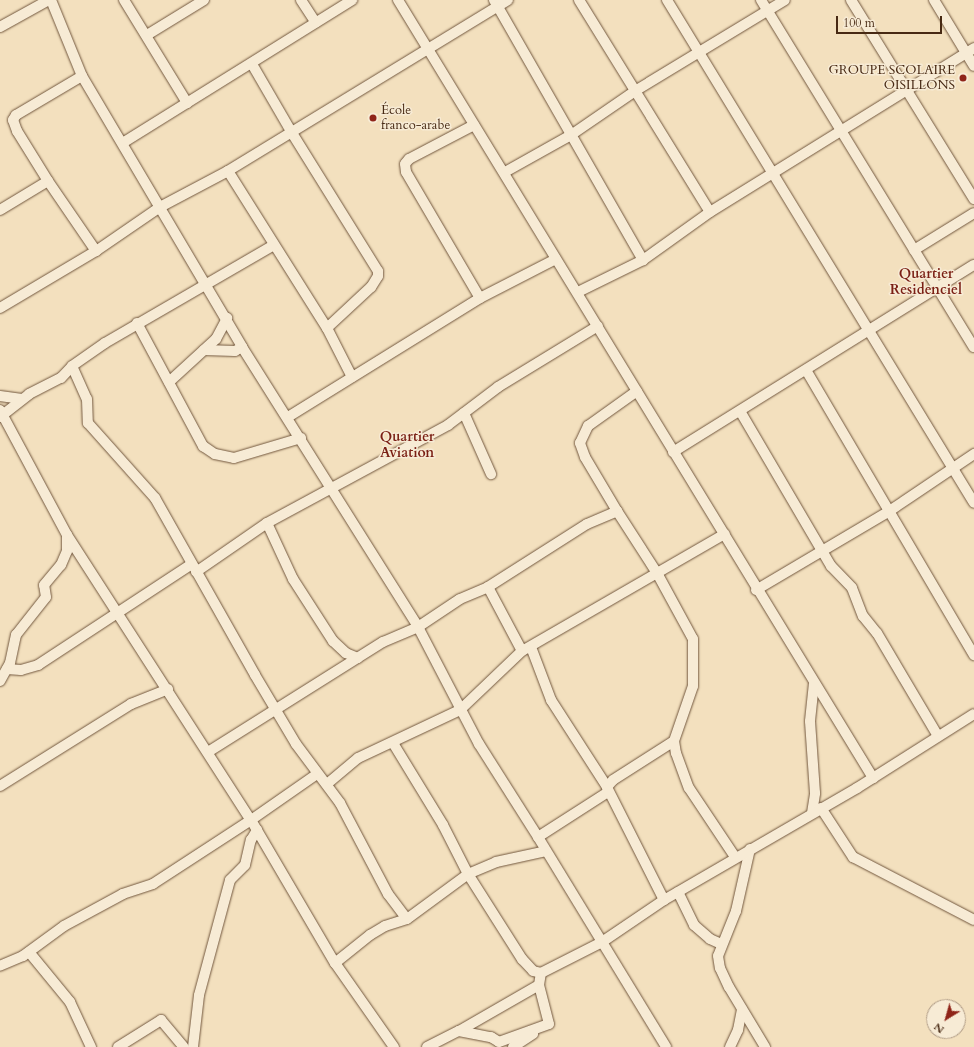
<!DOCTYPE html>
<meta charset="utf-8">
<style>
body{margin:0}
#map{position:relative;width:974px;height:1047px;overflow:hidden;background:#f3e0be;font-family:Cardo,serif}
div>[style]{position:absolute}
.roads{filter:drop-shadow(0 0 1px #72573e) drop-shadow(0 0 1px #72573e)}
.minor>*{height:10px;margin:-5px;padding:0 5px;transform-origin:5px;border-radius:5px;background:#f7ebd5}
.dots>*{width:11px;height:11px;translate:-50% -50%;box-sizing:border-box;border:2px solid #f7ebd5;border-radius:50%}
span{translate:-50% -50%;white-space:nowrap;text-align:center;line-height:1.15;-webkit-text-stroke:3px #f7ebd5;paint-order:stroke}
.poi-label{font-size:13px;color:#472913}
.right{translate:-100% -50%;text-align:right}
.left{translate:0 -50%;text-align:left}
.neighbourhood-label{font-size:14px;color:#7a1f14;font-weight:700}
.north{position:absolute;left:926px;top:999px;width:40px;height:40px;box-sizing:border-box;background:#f7ebd5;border:1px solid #b19d87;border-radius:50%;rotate:217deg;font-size:11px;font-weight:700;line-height:16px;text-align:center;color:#472913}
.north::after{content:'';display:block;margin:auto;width:14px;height:18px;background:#8f2418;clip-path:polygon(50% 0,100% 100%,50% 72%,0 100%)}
.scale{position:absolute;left:836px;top:16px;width:106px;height:18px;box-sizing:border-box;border:2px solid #472913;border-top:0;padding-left:5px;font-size:12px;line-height:14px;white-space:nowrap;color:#472913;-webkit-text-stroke:3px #f7ebd5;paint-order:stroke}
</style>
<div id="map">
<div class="roads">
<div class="minor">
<div style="left:51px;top:0;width:82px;rotate:67.8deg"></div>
<div style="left:82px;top:76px;width:315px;rotate:59.4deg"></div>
<div style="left:242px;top:347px;width:331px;rotate:57.8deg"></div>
<div style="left:418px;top:627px;width:132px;rotate:62.5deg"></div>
<div style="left:479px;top:744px;width:110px;rotate:57.6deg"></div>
<div style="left:538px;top:837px;width:246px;rotate:58.6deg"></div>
<div style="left:124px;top:0;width:121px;rotate:58.5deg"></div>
<div style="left:301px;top:0;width:27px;rotate:57deg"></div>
<div style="left:398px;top:0;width:912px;rotate:58.59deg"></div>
<div style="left:494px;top:0;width:300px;rotate:60.2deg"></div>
<div style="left:579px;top:0;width:249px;rotate:58.3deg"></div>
<div style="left:667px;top:0;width:589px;rotate:58.6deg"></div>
<div style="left:761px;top:0;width:407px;rotate:58.5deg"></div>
<div style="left:851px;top:0;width:234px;rotate:58.3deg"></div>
<div style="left:934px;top:0;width:77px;rotate:58.8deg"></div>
<div style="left:0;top:27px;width:56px;rotate:-28.9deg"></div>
<div style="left:147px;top:35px;width:67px;rotate:-31.6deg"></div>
<div style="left:252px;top:64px;width:80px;rotate:59.9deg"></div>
<div style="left:292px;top:133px;width:163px;rotate:58.1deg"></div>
<div style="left:378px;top:271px;width:5px;rotate:90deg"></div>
<div style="left:378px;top:276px;width:13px;rotate:122deg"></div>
<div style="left:371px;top:287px;width:60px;rotate:137deg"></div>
<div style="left:82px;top:76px;width:77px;rotate:149.4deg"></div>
<div style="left:16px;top:115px;width:6px;rotate:121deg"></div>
<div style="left:13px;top:120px;width:12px;rotate:70deg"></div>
<div style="left:17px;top:131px;width:59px;rotate:58.2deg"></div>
<div style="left:48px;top:181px;width:85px;rotate:55.6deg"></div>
<div style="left:474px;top:125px;width:73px;rotate:152.4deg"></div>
<div style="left:409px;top:159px;width:6px;rotate:129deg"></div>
<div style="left:405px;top:164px;width:8px;rotate:83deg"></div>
<div style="left:406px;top:172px;width:146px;rotate:59.6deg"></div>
<div style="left:124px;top:142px;width:269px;rotate:-31.9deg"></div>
<div style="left:228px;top:171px;width:186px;rotate:57.8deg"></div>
<div style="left:327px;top:328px;width:55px;rotate:63deg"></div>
<div style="left:505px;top:172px;width:76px;rotate:-29.3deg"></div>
<div style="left:571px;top:135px;width:78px;rotate:-34.5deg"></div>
<div style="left:635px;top:91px;width:175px;rotate:-31.2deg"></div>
<div style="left:0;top:210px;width:56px;rotate:-31.1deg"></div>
<div style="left:914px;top:250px;width:70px;rotate:-31.7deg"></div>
<div style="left:578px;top:292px;width:72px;rotate:-26.2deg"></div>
<div style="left:643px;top:260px;width:82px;rotate:-35.6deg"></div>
<div style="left:710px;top:212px;width:311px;rotate:-31.8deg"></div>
<div style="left:0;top:308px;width:112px;rotate:-30.7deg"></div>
<div style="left:96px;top:251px;width:78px;rotate:-34.5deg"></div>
<div style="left:160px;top:207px;width:77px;rotate:-27.9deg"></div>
<div style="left:228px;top:171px;width:328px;rotate:-31.4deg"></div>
<div style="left:137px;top:323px;width:140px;rotate:61.8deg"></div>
<div style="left:203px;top:446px;width:14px;rotate:34deg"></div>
<div style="left:215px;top:454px;width:19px;rotate:12deg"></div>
<div style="left:234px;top:458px;width:70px;rotate:-16.6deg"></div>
<div style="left:204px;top:350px;width:31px;rotate:2deg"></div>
<div style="left:235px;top:351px;width:8px;rotate:-30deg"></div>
<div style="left:72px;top:366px;width:36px;rotate:66deg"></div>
<div style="left:87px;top:399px;width:24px;rotate:88deg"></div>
<div style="left:88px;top:423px;width:101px;rotate:48.2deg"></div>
<div style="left:155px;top:498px;width:203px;rotate:60.5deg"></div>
<div style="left:255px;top:675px;width:80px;rotate:59.3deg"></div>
<div style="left:296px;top:744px;width:74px;rotate:53.3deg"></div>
<div style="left:340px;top:803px;width:103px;rotate:62.2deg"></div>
<div style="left:388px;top:894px;width:31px;rotate:53deg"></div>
<div style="left:806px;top:370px;width:331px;rotate:59.5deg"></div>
<div style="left:169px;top:382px;width:64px;rotate:-42.5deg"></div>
<div style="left:216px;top:339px;width:24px;rotate:-62deg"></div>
<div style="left:0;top:396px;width:22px;rotate:8deg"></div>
<div style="left:0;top:410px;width:142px;rotate:61.8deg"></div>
<div style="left:67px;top:535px;width:339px;rotate:57.2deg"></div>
<div style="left:251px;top:820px;width:117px;rotate:146.9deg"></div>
<div style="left:153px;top:884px;width:32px;rotate:162deg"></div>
<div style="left:123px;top:894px;width:67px;rotate:151.5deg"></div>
<div style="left:64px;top:926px;width:51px;rotate:143.8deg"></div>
<div style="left:23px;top:956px;width:25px;rotate:157deg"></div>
<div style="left:740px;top:411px;width:180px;rotate:59.6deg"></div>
<div style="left:831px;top:566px;width:30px;rotate:46deg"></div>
<div style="left:852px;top:588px;width:30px;rotate:69deg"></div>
<div style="left:863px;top:616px;width:22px;rotate:51deg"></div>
<div style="left:877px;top:633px;width:120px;rotate:59.4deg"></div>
<div style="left:464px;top:413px;width:67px;rotate:66.1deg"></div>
<div style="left:0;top:417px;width:37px;rotate:-38deg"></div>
<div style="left:29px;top:394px;width:36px;rotate:-27deg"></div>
<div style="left:61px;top:378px;width:16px;rotate:-47deg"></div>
<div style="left:72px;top:366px;width:40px;rotate:-34.9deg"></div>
<div style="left:105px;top:343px;width:195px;rotate:-30.1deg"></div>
<div style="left:288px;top:417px;width:226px;rotate:-31.8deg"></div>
<div style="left:480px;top:298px;width:85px;rotate:-27.2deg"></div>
<div style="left:673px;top:452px;width:354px;rotate:-31.9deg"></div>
<div style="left:617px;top:511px;width:74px;rotate:57.2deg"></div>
<div style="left:657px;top:573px;width:75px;rotate:61.4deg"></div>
<div style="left:693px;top:639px;width:47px;rotate:90deg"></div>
<div style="left:693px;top:686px;width:58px;rotate:109.1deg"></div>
<div style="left:674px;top:741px;width:12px;rotate:81deg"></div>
<div style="left:676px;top:753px;width:37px;rotate:70deg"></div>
<div style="left:689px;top:788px;width:83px;rotate:56.3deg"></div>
<div style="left:267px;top:523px;width:62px;rotate:65.1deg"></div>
<div style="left:293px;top:579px;width:74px;rotate:57.2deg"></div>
<div style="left:333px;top:641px;width:18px;rotate:43deg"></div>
<div style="left:346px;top:653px;width:13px;rotate:23deg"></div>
<div style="left:196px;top:572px;width:86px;rotate:-34.6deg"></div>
<div style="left:267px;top:523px;width:206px;rotate:-28.4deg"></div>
<div style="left:448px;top:425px;width:63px;rotate:-37.2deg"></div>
<div style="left:498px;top:387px;width:117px;rotate:-31.4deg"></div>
<div style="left:488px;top:587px;width:72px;rotate:62deg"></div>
<div style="left:756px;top:590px;width:153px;rotate:-30.6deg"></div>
<div style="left:888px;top:512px;width:104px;rotate:-34deg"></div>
<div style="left:531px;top:647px;width:57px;rotate:69.3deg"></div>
<div style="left:551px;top:700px;width:103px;rotate:57.2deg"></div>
<div style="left:7px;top:669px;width:14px;rotate:4deg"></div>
<div style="left:21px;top:670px;width:18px;rotate:-16deg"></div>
<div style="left:38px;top:665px;width:184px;rotate:-33.3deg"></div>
<div style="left:0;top:681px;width:21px;rotate:-61deg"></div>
<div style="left:10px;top:663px;width:29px;rotate:-78deg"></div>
<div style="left:16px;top:635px;width:48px;rotate:-51.7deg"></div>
<div style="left:46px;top:597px;width:12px;rotate:-99deg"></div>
<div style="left:44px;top:585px;width:26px;rotate:-50deg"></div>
<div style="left:61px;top:565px;width:15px;rotate:-67deg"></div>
<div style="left:67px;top:551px;width:16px;rotate:-90deg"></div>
<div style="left:393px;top:743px;width:96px;rotate:58.6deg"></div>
<div style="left:443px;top:825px;width:55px;rotate:63deg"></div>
<div style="left:468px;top:874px;width:101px;rotate:57.6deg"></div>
<div style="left:522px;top:959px;width:16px;rotate:47deg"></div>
<div style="left:533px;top:971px;width:8px;rotate:14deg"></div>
<div style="left:208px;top:752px;width:207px;rotate:-32.2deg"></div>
<div style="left:383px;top:642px;width:38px;rotate:-23deg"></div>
<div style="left:418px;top:627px;width:50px;rotate:-33.7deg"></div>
<div style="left:460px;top:599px;width:30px;rotate:-23deg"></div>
<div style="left:488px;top:587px;width:117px;rotate:-32.5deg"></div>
<div style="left:587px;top:524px;width:33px;rotate:-23deg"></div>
<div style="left:617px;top:511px;width:63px;rotate:-120.7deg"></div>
<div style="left:585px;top:457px;width:15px;rotate:-110deg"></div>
<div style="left:580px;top:443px;width:19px;rotate:-65deg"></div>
<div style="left:588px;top:426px;width:60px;rotate:-35.5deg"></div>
<div style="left:317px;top:774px;width:80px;rotate:145.1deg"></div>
<div style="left:251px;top:820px;width:166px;rotate:59.6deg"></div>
<div style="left:327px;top:784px;width:40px;rotate:-40deg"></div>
<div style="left:358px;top:758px;width:113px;rotate:-25.2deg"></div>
<div style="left:460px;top:710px;width:86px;rotate:-43.6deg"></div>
<div style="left:522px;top:651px;width:234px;rotate:-30deg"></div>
<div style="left:0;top:786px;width:155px;rotate:-32deg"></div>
<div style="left:131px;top:704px;width:40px;rotate:-22deg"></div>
<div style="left:821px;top:808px;width:59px;rotate:56.9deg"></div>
<div style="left:853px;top:857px;width:136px;rotate:27.5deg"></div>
<div style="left:812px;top:813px;width:20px;rotate:-81deg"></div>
<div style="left:815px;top:793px;width:72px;rotate:-94deg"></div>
<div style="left:810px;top:721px;width:37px;rotate:-84deg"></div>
<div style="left:538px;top:837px;width:83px;rotate:-32.7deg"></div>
<div style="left:750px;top:849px;width:64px;rotate:102.7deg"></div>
<div style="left:736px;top:911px;width:48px;rotate:111.8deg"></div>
<div style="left:718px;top:956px;width:12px;rotate:81deg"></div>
<div style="left:720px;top:968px;width:21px;rotate:65deg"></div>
<div style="left:729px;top:987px;width:70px;rotate:59deg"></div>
<div style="left:678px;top:892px;width:37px;rotate:64deg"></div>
<div style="left:694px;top:925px;width:21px;rotate:41deg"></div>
<div style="left:710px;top:939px;width:12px;rotate:24deg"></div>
<div style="left:664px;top:900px;width:127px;rotate:-116.8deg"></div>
<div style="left:607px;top:787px;width:9px;rotate:-49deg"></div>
<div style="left:613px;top:780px;width:72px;rotate:-32.6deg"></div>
<div style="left:29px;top:952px;width:65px;rotate:50.6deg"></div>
<div style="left:70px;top:1002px;width:50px;rotate:65deg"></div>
<div style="left:459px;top:1031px;width:92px;rotate:-29.9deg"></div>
<div style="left:539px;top:985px;width:12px;rotate:-81deg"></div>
<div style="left:541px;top:973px;width:68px;rotate:-26.9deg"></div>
<div style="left:602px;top:942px;width:75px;rotate:-34.1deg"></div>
<div style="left:664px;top:900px;width:223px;rotate:-30.1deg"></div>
<div style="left:857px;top:788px;width:138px;rotate:-32.3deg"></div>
<div style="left:118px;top:1047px;width:51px;rotate:-32.1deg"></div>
<div style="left:161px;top:1020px;width:35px;rotate:50deg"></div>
<div style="left:193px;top:1047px;width:52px;rotate:-83.4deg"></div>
<div style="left:199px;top:995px;width:119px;rotate:-74.9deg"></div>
<div style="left:230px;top:880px;width:21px;rotate:-45deg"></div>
<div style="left:245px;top:865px;width:26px;rotate:-77deg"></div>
<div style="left:251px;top:840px;width:12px;rotate:-59deg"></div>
<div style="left:394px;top:1047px;width:103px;rotate:-125.1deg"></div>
<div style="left:335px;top:963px;width:45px;rotate:-38.7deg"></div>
<div style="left:370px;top:935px;width:17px;rotate:-31deg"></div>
<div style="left:385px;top:926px;width:23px;rotate:-18deg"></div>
<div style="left:407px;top:919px;width:76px;rotate:-36.4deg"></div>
<div style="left:468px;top:874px;width:30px;rotate:-23deg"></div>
<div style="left:496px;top:862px;width:51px;rotate:-12.4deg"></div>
<div style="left:427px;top:1047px;width:36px;rotate:-27deg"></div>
<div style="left:459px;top:1031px;width:33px;rotate:11deg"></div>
<div style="left:491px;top:1037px;width:9px;rotate:32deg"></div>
<div style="left:499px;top:1042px;width:53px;rotate:-19.8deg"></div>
<div style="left:549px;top:1024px;width:40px;rotate:-104.4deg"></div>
<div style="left:513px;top:1047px;width:24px;rotate:-33deg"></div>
<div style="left:730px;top:1047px;width:19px;rotate:-65deg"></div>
<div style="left:738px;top:1030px;width:21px;rotate:-79deg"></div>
</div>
</div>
<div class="dots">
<div style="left:963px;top:78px;background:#8f2418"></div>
<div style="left:373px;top:118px;background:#8f2418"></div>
</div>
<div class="poi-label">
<span class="right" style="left:955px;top:78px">GROUPE SCOLAIRE<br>OISILLONS</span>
<span class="left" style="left:381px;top:118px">École<br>franco-arabe</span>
</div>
<div class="neighbourhood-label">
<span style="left:926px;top:282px">Quartier<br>Residenciel</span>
<span style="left:407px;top:445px">Quartier<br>Aviation</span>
</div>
<div class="north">N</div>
<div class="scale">100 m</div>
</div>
